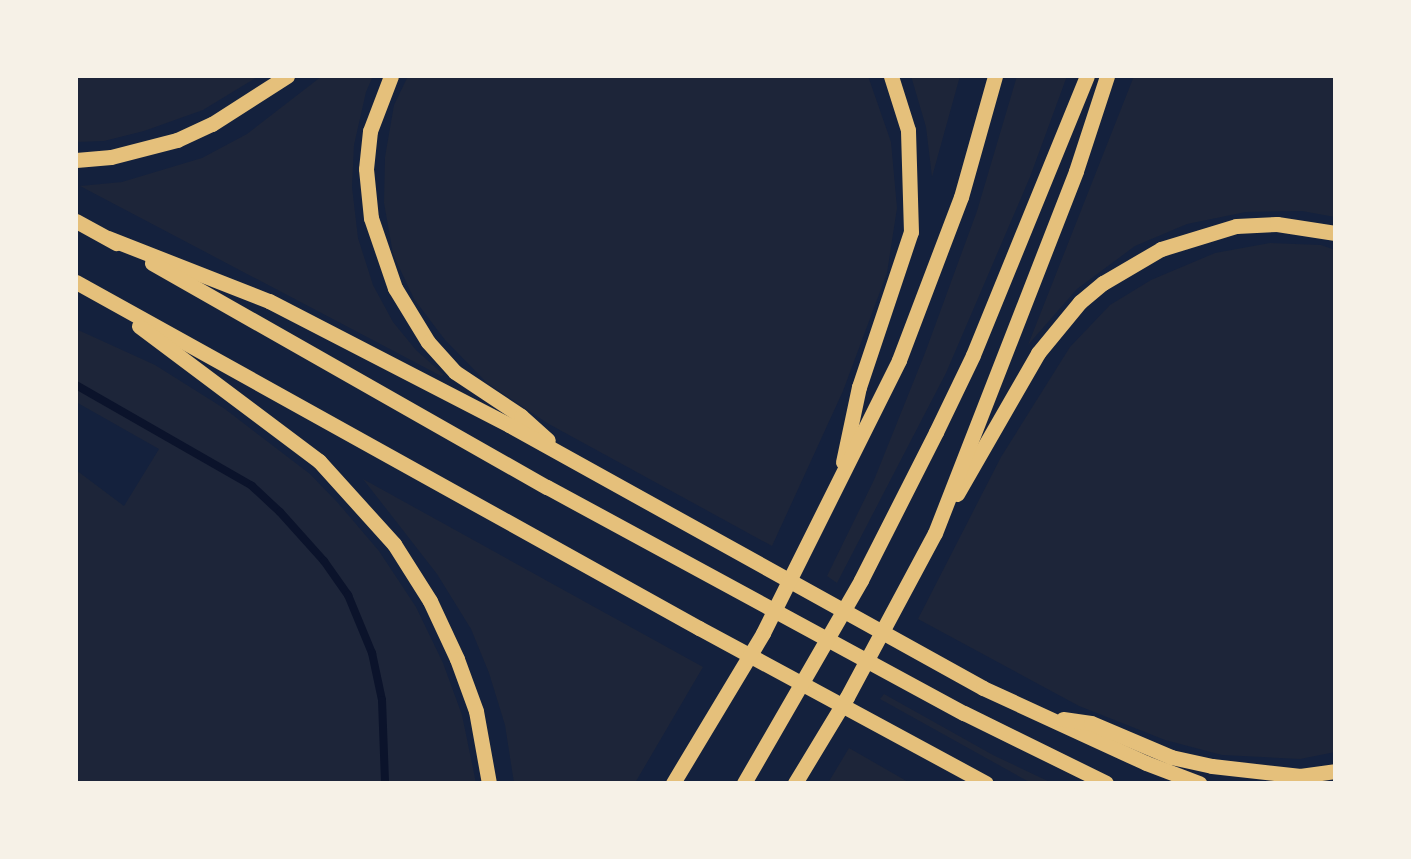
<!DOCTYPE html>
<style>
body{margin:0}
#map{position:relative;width:1411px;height:859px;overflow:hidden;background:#14213d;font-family:"IBM Plex Serif",serif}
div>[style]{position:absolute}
.green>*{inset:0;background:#1d2539}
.stream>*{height:8px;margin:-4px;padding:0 4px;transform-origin:4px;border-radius:4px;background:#0b132b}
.motorway>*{height:15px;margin:-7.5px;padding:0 7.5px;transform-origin:7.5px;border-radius:7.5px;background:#e5c07b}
span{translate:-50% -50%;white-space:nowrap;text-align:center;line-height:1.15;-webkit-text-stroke:4.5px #f6f1e7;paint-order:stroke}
.frame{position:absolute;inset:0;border:78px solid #f6f1e7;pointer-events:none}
</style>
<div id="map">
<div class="green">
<div style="clip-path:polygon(76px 76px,259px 76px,203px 110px,144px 131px,104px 141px,76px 142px)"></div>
<div style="clip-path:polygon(322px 76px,373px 76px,366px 92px,354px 145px,352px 187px,358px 238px,373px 285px,393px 322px,416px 350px,444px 375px,441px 376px,80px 186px,122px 182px,202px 158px,247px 134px)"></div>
<div style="clip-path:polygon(408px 76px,868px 76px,891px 142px,897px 208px,887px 273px,843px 391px,772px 546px,547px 423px,487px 383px,445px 340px,414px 299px,393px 254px,384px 203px,385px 157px,394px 105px)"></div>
<div style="clip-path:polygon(911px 76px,960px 76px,932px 177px,926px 127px)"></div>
<div style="clip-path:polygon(1017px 76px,1067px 76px,1030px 177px,946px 373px,837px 583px,827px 576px,874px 480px,925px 353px,977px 211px)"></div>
<div style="clip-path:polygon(1134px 76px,1335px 76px,1335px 217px,1302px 211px,1246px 212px,1187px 224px,1135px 246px,1077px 289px,1028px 345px)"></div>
<div style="clip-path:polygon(1270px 243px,1321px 245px,1335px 250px,1335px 752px,1300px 759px,1222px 755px,1165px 740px,1079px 706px,918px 619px,1001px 457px,1070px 347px,1110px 305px,1151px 280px,1215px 253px)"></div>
<div style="clip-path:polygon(76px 329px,155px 365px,225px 409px,310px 474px,338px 503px,379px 551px,416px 607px,443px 663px,462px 715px,476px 783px,76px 783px,76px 470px,124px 506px,159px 449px,76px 402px)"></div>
<div style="clip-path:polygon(363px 479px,703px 667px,635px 783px,514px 783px,505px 725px,489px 673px,471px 629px,437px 574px)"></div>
<div style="clip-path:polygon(884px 694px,993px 755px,1052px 783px,1031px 783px,880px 699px)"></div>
<div style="clip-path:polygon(849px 748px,910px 783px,828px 783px)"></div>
</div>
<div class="stream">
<div style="left:76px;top:385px;width:203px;rotate:29.8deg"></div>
<div style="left:252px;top:486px;width:38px;rotate:43deg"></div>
<div style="left:280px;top:512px;width:66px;rotate:48.1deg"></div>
<div style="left:324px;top:561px;width:42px;rotate:54.8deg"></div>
<div style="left:348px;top:595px;width:63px;rotate:67.5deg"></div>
<div style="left:372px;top:653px;width:48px;rotate:78deg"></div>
<div style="left:382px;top:700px;width:83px;rotate:87.9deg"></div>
</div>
<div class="motorway">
<div style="left:391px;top:76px;width:59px;rotate:110.9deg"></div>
<div style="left:370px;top:131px;width:38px;rotate:96deg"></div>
<div style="left:366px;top:169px;width:49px;rotate:84.2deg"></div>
<div style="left:371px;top:218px;width:74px;rotate:71.1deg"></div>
<div style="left:395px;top:288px;width:63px;rotate:58.6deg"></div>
<div style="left:428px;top:342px;width:40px;rotate:48deg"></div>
<div style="left:455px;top:372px;width:79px;rotate:33.7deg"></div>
<div style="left:521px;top:416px;width:36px;rotate:42deg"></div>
<div style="left:76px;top:160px;width:35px;rotate:-5deg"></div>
<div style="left:111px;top:157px;width:68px;rotate:-14.4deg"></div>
<div style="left:177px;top:140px;width:38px;rotate:-25deg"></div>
<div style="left:212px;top:124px;width:89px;rotate:-32.6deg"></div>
<div style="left:76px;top:221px;width:46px;rotate:28.8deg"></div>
<div style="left:108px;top:238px;width:173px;rotate:21.4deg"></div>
<div style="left:269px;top:301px;width:270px;rotate:27.3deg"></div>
<div style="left:509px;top:425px;width:542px;rotate:29.02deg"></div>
<div style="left:983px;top:688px;width:179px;rotate:24.7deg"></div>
<div style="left:1146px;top:763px;width:57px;rotate:20.7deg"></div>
<div style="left:152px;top:263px;width:454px;rotate:29.6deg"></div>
<div style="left:547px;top:487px;width:474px;rotate:28.5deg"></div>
<div style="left:964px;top:713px;width:158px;rotate:26.2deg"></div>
<div style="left:76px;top:282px;width:713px;rotate:29.05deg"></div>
<div style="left:699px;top:628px;width:326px;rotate:28.4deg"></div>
<div style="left:139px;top:326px;width:225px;rotate:36.9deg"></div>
<div style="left:319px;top:461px;width:112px;rotate:47.9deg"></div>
<div style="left:394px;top:544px;width:67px;rotate:57.7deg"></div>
<div style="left:430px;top:601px;width:64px;rotate:65deg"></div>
<div style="left:457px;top:659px;width:55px;rotate:69.9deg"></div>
<div style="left:476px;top:711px;width:73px;rotate:79.8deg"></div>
<div style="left:843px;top:462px;width:77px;rotate:-78deg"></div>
<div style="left:859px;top:387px;width:163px;rotate:-71.5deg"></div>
<div style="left:911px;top:232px;width:102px;rotate:-91.7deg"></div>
<div style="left:908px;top:130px;width:57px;rotate:-107.5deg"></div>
<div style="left:957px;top:494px;width:163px;rotate:-60.1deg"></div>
<div style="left:1038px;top:353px;width:66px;rotate:-50.5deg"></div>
<div style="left:1080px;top:302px;width:30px;rotate:-40deg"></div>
<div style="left:1103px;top:283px;width:67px;rotate:-30.4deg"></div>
<div style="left:1161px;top:249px;width:78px;rotate:-17deg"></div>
<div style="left:1236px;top:226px;width:41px;rotate:-2.8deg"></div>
<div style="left:1277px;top:224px;width:59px;rotate:8.8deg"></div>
<div style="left:1063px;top:719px;width:28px;rotate:8deg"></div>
<div style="left:1091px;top:723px;width:87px;rotate:23deg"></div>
<div style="left:1171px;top:757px;width:42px;rotate:12.4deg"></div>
<div style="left:1212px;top:766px;width:89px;rotate:6.5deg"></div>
<div style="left:1300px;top:776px;width:35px;rotate:-8deg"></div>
<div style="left:673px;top:783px;width:175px;rotate:-59deg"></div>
<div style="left:763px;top:633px;width:305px;rotate:-63.5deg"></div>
<div style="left:899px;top:360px;width:174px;rotate:-69.2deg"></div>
<div style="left:961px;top:197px;width:126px;rotate:-74.3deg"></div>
<div style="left:744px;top:783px;width:234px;rotate:-60deg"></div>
<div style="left:861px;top:580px;width:166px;rotate:-63.1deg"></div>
<div style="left:936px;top:432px;width:85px;rotate:-64.3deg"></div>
<div style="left:973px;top:355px;width:301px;rotate:-67.8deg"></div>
<div style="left:795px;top:783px;width:100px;rotate:-58.8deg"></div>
<div style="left:847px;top:697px;width:186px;rotate:-61.8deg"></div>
<div style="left:935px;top:533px;width:388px;rotate:-68.7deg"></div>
<div style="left:1076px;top:171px;width:100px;rotate:-71.9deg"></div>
</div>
<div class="frame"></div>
</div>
